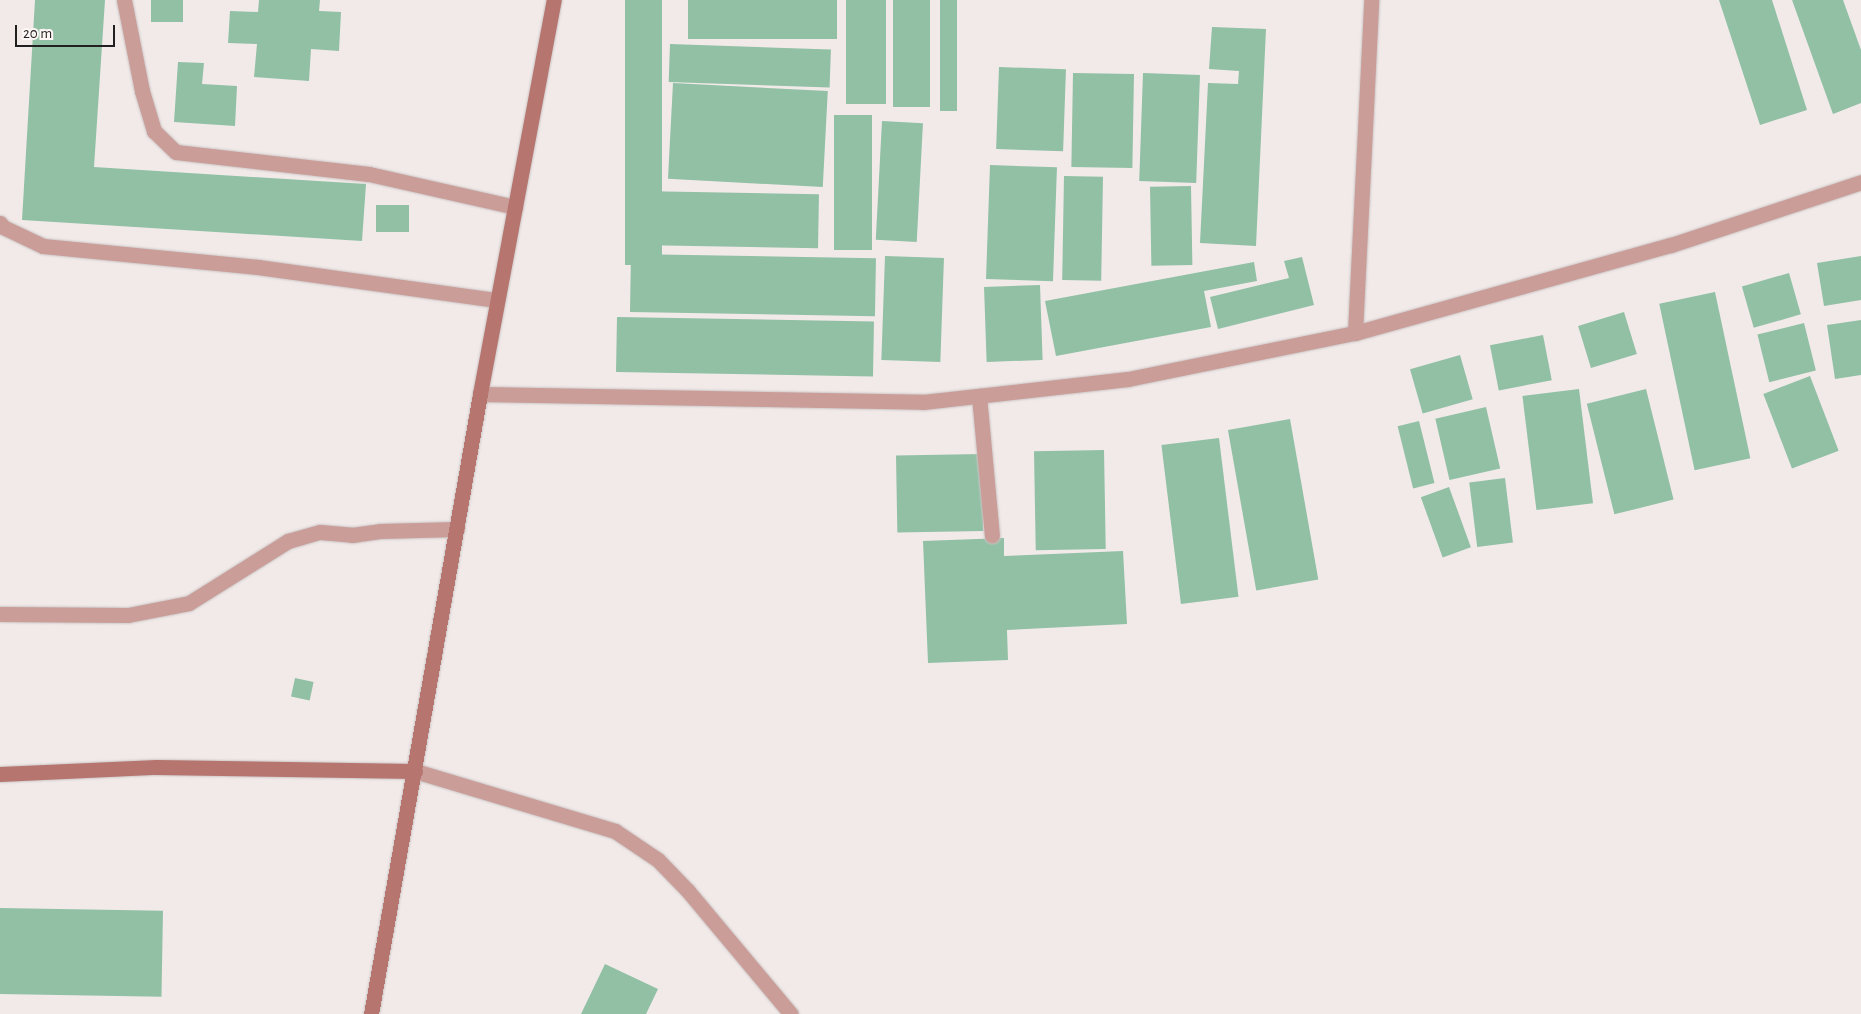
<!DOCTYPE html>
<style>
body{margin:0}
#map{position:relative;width:1861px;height:1014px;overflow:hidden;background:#f1eae9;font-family:"Alegreya Sans",sans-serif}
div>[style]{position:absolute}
.building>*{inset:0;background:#91c0a5;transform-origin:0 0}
.roads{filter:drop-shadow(0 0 1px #ccc5c5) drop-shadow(0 0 1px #ccc5c5)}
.lane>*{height:15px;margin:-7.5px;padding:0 7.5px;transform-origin:7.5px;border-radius:7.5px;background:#ca9d98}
.street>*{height:15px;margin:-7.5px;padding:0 7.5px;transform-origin:7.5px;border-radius:7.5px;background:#ca9d98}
.secondary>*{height:15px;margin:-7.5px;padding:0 7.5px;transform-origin:7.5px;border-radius:7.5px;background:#b6756f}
span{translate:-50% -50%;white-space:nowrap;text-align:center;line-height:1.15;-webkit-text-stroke:4.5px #fef7f6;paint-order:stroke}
.scale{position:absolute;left:15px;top:25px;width:100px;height:22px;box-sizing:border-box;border:2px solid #211f1f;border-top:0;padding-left:6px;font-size:15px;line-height:18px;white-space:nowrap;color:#211f1f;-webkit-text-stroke:4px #fef7f6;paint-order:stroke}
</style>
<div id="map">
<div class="building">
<div style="clip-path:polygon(35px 0,105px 0,94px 167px,366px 184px,362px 241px,22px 220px)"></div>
<div style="left:151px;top:0;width:32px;height:22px"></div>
<div style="clip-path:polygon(259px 0,320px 0,319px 11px,341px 12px,339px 51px,311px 49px,309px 81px,254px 77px,257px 44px,228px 43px,230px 11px,258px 12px)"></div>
<div style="left:625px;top:0;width:37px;height:265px"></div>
<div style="left:688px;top:0;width:149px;height:39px"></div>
<div style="left:846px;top:0;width:40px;height:104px"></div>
<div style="left:893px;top:0;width:37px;height:107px"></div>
<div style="left:940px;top:0;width:17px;height:111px"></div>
<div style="clip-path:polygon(1719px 0,1772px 0,1807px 110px,1760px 125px)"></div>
<div style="clip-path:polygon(1792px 0,1843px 0,1861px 50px,1861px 103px,1833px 114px)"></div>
<div style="clip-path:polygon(1212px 27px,1266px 29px,1256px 246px,1200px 243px,1208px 83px,1238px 84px,1239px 71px,1209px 69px)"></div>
<div style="left:670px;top:44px;width:161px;height:38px;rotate:2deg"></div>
<div style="clip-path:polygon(178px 62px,204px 63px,202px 84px,237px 86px,235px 126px,174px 122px)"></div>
<div style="left:999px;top:67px;width:67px;height:82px;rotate:2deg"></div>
<div style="left:1073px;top:73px;width:61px;height:94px;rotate:1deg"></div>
<div style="left:1143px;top:73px;width:57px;height:108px;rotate:2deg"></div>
<div style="left:673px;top:83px;width:155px;height:96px;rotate:3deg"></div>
<div style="left:834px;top:115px;width:38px;height:135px"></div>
<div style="left:882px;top:121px;width:41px;height:119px;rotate:3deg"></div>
<div style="left:990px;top:165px;width:67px;height:114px;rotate:2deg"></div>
<div style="left:1064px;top:176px;width:39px;height:104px;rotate:1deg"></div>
<div style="left:1191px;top:186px;width:79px;height:41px;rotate:89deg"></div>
<div style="left:638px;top:191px;width:181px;height:54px;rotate:1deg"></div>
<div style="left:376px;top:205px;width:33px;height:27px"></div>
<div style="left:631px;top:254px;width:245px;height:58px;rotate:1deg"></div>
<div style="left:885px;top:256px;width:59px;height:104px;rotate:2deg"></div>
<div style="clip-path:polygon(1861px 256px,1861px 300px,1824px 306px,1817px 263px)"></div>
<div style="clip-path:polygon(1302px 257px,1314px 305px,1218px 329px,1210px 297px,1289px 278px,1284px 261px)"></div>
<div style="clip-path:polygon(1254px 262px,1257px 281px,1204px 291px,1211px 327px,1056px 356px,1045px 301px)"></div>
<div style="left:1789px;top:273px;width:43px;height:49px;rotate:74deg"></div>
<div style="left:1040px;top:285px;width:75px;height:56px;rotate:88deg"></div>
<div style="left:1715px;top:292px;width:170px;height:57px;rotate:78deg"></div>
<div style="left:1624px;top:312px;width:44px;height:48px;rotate:73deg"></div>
<div style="left:617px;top:317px;width:257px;height:55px;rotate:1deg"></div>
<div style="clip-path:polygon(1861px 320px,1861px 375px,1835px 379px,1827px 325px)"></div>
<div style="left:1804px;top:323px;width:49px;height:48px;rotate:76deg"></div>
<div style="left:1543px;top:335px;width:46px;height:54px;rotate:79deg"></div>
<div style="left:1460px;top:355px;width:46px;height:52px;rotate:74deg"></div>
<div style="left:1810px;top:376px;width:80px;height:50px;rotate:69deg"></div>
<div style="left:1579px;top:389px;width:115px;height:57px;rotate:83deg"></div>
<div style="left:1646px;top:389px;width:114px;height:61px;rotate:76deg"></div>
<div style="left:1486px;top:407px;width:63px;height:52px;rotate:77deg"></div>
<div style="left:1290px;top:419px;width:163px;height:63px;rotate:80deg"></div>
<div style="left:1419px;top:421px;width:64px;height:22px;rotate:76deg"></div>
<div style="left:1219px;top:438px;width:160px;height:58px;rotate:83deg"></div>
<div style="left:1104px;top:450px;width:99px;height:70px;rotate:89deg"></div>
<div style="left:982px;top:454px;width:77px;height:86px;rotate:89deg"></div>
<div style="left:1505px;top:478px;width:65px;height:36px;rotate:83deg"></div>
<div style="left:1449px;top:487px;width:64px;height:30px;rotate:70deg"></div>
<div style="clip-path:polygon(1004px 538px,1004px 556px,1123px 551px,1127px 624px,1007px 630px,1008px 660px,928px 663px,923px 541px)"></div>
<div style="left:295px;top:678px;width:19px;height:19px;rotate:12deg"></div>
<div style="left:0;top:908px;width:163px;height:86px;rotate:1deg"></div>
<div style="clip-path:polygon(605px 964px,658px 989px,646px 1014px,581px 1014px)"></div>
</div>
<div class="roads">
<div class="lane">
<div style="left:124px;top:0;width:93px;rotate:78.8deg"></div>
<div style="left:142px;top:91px;width:42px;rotate:73.3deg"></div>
<div style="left:154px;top:131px;width:30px;rotate:44deg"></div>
<div style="left:176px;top:152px;width:194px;rotate:6.5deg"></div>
<div style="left:369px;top:174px;width:150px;rotate:12.7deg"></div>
<div style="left:0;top:223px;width:5px;rotate:53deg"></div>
<div style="left:3px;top:227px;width:44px;rotate:25.4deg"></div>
<div style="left:43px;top:246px;width:216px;rotate:5.6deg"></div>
<div style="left:258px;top:267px;width:241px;rotate:7.9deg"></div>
<div style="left:979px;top:396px;width:140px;rotate:84.7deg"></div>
<div style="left:1px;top:614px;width:127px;rotate:0.5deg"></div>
<div style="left:128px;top:615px;width:62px;rotate:-11.1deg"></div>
<div style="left:189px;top:603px;width:117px;rotate:-32.1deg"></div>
<div style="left:288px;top:541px;width:33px;rotate:-16deg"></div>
<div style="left:320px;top:532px;width:32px;rotate:5deg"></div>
<div style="left:352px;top:535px;width:28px;rotate:-8deg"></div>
<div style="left:380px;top:531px;width:77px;rotate:-1.5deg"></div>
</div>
<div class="street">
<div style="left:1355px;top:333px;width:333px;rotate:-87.2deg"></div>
<div style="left:480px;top:394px;width:443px;rotate:1deg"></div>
<div style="left:923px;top:402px;width:206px;rotate:-6.4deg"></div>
<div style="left:1128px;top:379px;width:232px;rotate:-11.5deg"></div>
<div style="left:1355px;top:333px;width:328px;rotate:-15.6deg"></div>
<div style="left:1671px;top:245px;width:200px;rotate:-18.3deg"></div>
<div style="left:415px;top:771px;width:209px;rotate:16.7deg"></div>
<div style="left:615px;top:831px;width:52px;rotate:34deg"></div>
<div style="left:658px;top:860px;width:43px;rotate:45.9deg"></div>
<div style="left:688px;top:891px;width:160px;rotate:50.1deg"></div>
</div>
<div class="secondary">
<div style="left:0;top:774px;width:157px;rotate:-2.6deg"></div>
<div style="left:157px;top:767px;width:258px;rotate:0.9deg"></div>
<div style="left:371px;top:1014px;width:630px;rotate:-80.03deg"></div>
<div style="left:480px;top:394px;width:401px;rotate:-79.4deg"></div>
</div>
</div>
<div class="scale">20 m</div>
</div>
